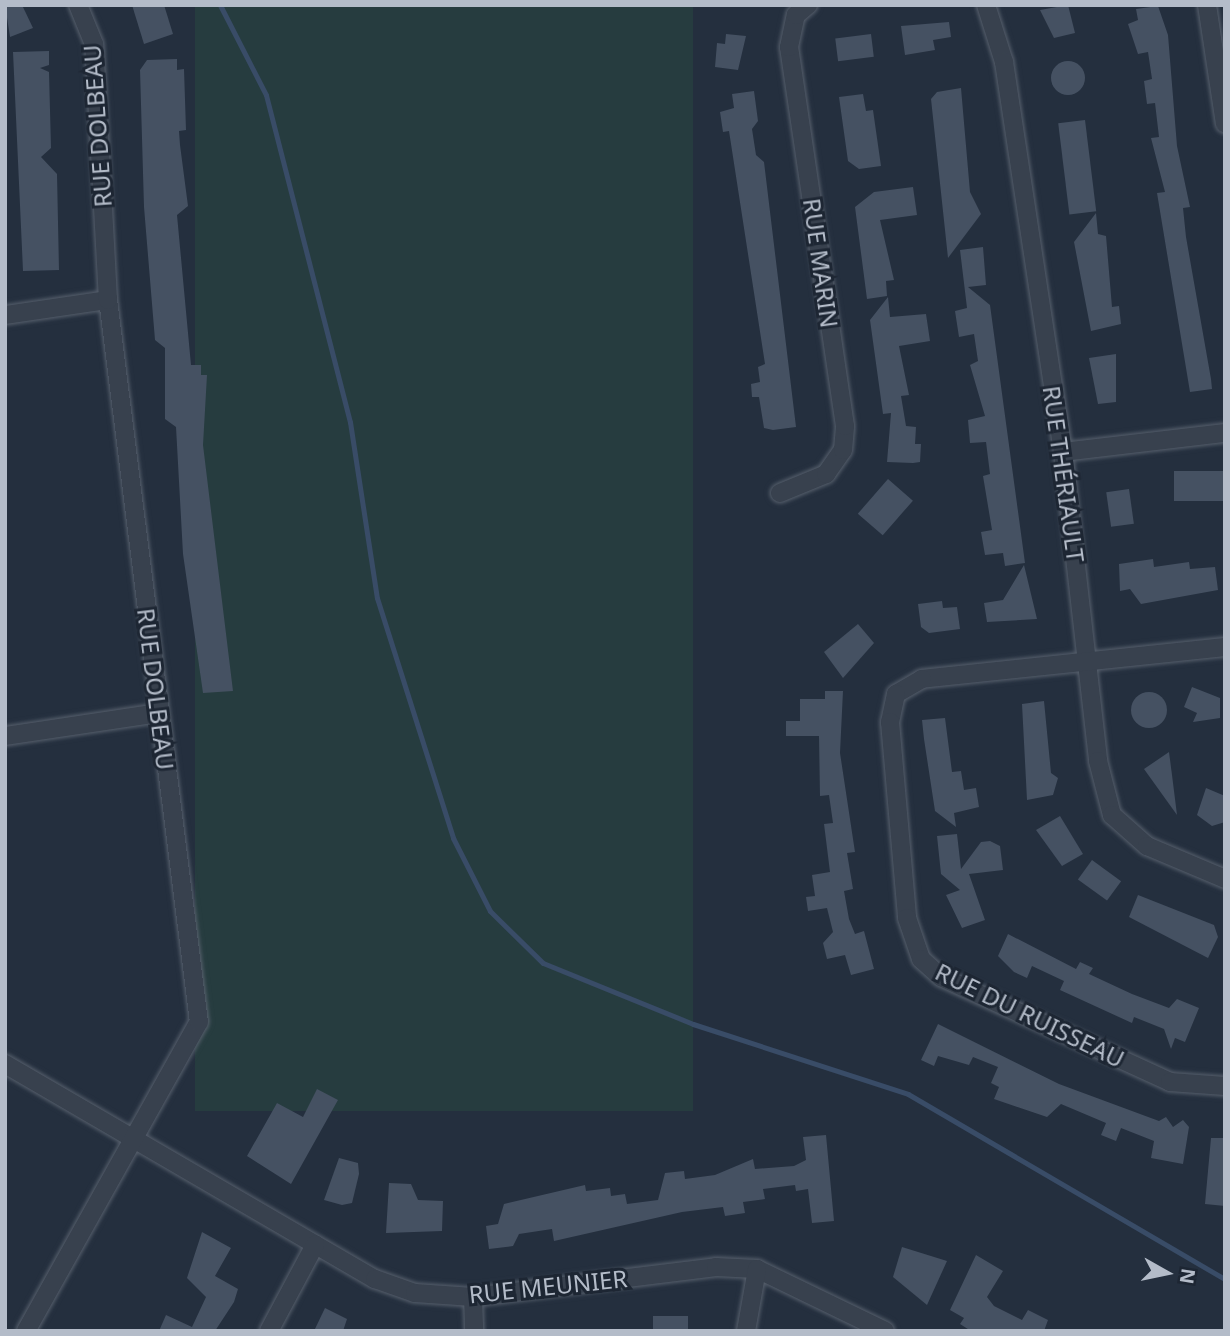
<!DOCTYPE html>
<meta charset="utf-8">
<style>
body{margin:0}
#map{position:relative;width:1230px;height:1336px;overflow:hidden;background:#242f3e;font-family:"Noto Sans",sans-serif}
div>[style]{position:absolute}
.green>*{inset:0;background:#263c3f;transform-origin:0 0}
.stream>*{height:5px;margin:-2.5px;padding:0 2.5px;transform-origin:2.5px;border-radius:2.5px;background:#394c67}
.building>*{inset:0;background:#455162;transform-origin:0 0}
.round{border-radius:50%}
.roads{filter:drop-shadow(0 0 2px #565f6c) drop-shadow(0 0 2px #565f6c)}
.minor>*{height:18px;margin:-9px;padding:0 9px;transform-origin:9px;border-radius:9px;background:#38414e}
span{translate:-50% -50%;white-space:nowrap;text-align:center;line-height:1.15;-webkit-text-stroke:6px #1d2633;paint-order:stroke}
.street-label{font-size:24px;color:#b4bcc9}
.frame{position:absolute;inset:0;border:7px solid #b4bcc9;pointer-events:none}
.north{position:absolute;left:1132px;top:1238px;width:70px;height:70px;-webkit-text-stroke:5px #1d2633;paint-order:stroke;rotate:99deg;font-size:19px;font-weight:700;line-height:28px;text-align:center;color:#b4bcc9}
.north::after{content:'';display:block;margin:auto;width:24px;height:32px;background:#b4bcc9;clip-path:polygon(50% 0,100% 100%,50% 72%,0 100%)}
</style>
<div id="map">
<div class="green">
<div style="left:195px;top:5px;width:498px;height:1106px"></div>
</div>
<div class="stream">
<div style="left:220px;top:5px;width:101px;rotate:62.9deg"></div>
<div style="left:266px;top:95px;width:338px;rotate:75.6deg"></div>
<div style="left:350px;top:422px;width:178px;rotate:81.3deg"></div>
<div style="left:377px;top:598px;width:252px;rotate:72.4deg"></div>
<div style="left:453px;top:838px;width:82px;rotate:63.1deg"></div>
<div style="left:490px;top:911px;width:74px;rotate:44.5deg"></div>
<div style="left:543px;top:963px;width:162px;rotate:22.1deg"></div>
<div style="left:693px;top:1024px;width:226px;rotate:18deg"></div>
<div style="left:908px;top:1094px;width:367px;rotate:30.3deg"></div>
</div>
<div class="building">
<div style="clip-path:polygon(5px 5px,22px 5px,33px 28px,10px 37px)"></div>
<div style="clip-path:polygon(132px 5px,164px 5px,173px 34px,144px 44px)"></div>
<div style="clip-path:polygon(1068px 5px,1075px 33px,1054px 38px,1040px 10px)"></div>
<div style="clip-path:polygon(1158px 6px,1168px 35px,1177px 146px,1190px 207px,1183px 208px,1186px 237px,1211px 379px,1212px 389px,1190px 392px,1157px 193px,1165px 192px,1151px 138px,1159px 137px,1155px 103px,1147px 104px,1144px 81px,1152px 79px,1148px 52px,1138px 54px,1128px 24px,1138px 20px,1136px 9px)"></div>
<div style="clip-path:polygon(949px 22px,951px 37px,933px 40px,935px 50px,905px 55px,901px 26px)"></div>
<div style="clip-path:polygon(726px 34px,746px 36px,738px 70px,715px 67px,717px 43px,725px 44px)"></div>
<div style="left:871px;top:34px;width:23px;height:36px;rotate:83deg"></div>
<div style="clip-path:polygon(49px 51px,49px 65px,40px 68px,49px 72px,51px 148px,41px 157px,57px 174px,59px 270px,23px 271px,13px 52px)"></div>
<div style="clip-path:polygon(177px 59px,177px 70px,184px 69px,186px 130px,179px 131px,180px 145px,188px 206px,177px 215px,191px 365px,201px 365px,201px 375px,207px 375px,203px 445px,233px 691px,203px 693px,183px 554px,176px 427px,165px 419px,165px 348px,155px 340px,144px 207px,140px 70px,147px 60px)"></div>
<div class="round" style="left:1051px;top:61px;width:34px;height:34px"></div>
<div style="clip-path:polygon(961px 88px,970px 192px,981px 214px,948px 258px,931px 99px,937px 92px)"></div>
<div style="clip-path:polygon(754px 91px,758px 121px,752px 129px,756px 155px,764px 162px,796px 427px,773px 430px,764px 428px,759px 397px,752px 397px,751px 384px,760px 382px,758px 367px,765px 364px,729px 131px,723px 132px,720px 112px,734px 108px,732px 94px)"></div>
<div style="clip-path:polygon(863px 94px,866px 111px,873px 110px,881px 166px,859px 169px,848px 161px,839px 97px)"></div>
<div style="left:1085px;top:120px;width:92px;height:27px;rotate:83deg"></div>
<div style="clip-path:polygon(913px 187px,917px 215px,880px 220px,894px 280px,886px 281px,887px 296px,867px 299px,855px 207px,874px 192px)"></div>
<div style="clip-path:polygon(1096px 213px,1098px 234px,1106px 236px,1112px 307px,1119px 306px,1121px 324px,1091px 331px,1074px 242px)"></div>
<div style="clip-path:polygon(983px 247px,986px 285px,968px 287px,990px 305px,1025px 563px,1005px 566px,1003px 553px,985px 555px,981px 532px,992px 530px,983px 476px,990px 474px,986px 442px,970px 443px,968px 420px,985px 416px,970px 365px,978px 361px,974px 334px,959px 337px,955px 311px,967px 308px,960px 250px)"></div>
<div style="clip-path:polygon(888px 297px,890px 317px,926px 314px,930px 341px,899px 346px,909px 395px,901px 396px,906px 426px,916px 427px,915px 444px,921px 444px,920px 462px,913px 463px,887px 462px,891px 413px,883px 414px,870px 320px)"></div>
<div style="clip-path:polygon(1116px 354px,1116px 402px,1098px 404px,1089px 358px)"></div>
<div style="left:1225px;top:471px;width:30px;height:51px;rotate:90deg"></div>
<div style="left:888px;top:479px;width:33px;height:46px;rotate:41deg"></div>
<div style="left:1129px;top:489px;width:35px;height:23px;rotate:82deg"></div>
<div style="clip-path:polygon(1153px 559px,1154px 567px,1189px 562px,1190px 569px,1215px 567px,1218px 590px,1141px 604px,1130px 589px,1120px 591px,1119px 564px)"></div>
<div style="clip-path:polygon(1024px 565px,1037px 619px,987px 622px,984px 603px,1003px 600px)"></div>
<div style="clip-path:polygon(942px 601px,943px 608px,957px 607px,960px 629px,929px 633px,921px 627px,918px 604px)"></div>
<div style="clip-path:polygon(858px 624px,874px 643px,843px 678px,824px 652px)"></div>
<div style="clip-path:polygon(1192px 687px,1220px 698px,1220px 718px,1193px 722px,1197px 713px,1184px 707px)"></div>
<div style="clip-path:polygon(825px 691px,843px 691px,840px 753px,855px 852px,847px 853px,853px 889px,844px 891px,849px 919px,855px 934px,864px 931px,874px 969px,851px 975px,845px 955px,827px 959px,823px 943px,833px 932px,827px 908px,808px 911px,806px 897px,815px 896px,812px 875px,830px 872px,824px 824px,833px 823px,829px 795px,820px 796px,819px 736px,786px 736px,786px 721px,800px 721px,800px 699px,825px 699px)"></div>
<div class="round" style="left:1131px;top:692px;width:36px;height:36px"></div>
<div style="clip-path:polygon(1044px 701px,1051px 773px,1058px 778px,1053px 795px,1027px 800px,1022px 704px)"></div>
<div style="clip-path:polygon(945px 718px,952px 772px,961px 771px,964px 790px,976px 788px,979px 807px,954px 813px,956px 827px,935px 811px,924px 739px,922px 720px)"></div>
<div style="clip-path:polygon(1169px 752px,1172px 775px,1177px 815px,1144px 769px)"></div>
<div style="clip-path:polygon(1206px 788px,1225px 796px,1225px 822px,1212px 826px,1197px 815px)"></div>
<div style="clip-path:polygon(1060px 816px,1083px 854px,1062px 866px,1036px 830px)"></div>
<div style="clip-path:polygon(957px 834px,961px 869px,981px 842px,990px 841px,1000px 846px,1003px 870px,969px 874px,985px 920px,962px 928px,946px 895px,960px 890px,941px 874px,937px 836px)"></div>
<div style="left:1092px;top:860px;width:36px;height:24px;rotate:36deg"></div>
<div style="clip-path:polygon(1138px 895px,1214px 925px,1218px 937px,1208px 958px,1129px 917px)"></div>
<div style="clip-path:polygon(1008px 934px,1076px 969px,1080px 962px,1093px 968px,1089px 974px,1132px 994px,1169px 1008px,1177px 999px,1199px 1008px,1185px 1042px,1175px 1038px,1171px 1049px,1164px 1029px,1134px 1017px,1132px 1023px,1060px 990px,1064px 981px,1032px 966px,1027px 978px,1014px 972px,998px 956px)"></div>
<div style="clip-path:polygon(938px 1024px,1059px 1084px,1159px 1121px,1166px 1117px,1173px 1127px,1183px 1120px,1189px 1127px,1183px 1164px,1151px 1158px,1154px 1141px,1121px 1128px,1116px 1141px,1101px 1135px,1106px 1123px,1061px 1104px,1047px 1117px,994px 1099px,999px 1087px,991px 1083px,998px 1067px,973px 1057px,969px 1065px,938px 1056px,934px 1066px,921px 1060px)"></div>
<div style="clip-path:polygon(317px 1089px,338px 1100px,291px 1184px,247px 1156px,277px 1103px,303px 1117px)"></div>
<div style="clip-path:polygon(826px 1135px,834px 1221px,812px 1223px,808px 1189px,796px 1191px,795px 1185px,763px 1189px,765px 1199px,743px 1202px,745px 1213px,725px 1216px,723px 1207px,682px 1212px,554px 1241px,552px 1229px,519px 1234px,513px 1246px,489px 1249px,486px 1226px,498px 1224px,504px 1204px,585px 1185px,586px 1191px,610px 1188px,611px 1196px,625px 1194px,627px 1204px,658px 1200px,665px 1173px,684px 1171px,685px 1179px,715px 1175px,753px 1159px,755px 1169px,794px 1166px,806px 1160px,803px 1137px)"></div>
<div style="clip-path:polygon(1211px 1138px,1225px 1138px,1225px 1206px,1205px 1204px)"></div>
<div style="clip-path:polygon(339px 1158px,358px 1163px,359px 1174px,352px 1203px,342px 1205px,324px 1200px)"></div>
<div style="clip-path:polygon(389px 1183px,411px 1184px,418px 1200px,443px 1201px,442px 1231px,386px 1233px)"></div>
<div style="clip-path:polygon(202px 1232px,231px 1248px,215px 1276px,238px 1289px,234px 1302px,215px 1331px,159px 1331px,166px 1315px,192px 1327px,206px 1297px,187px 1278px)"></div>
<div style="clip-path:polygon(902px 1247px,947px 1261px,927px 1305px,893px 1277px)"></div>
<div style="clip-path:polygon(976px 1255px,1003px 1271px,987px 1297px,994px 1306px,1022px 1320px,1028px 1310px,1048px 1320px,1044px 1331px,971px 1331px,960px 1324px,964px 1318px,950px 1310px)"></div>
<div style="clip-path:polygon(325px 1308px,347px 1319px,343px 1331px,314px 1331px)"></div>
<div style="left:653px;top:1316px;width:35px;height:15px"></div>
</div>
<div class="roads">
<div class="minor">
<div style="left:986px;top:5px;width:60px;rotate:72.5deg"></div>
<div style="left:1004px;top:62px;width:394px;rotate:81.4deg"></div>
<div style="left:1063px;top:452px;width:311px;rotate:83.5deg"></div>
<div style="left:1098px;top:761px;width:56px;rotate:75.5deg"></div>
<div style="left:1112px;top:815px;width:47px;rotate:41.5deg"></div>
<div style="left:1147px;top:846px;width:85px;rotate:22.9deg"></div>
<div style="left:1207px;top:5px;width:120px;rotate:81.4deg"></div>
<div style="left:5px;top:315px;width:104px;rotate:-8.3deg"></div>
<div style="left:1063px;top:452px;width:163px;rotate:-6.7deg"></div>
<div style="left:780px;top:493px;width:50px;rotate:-22.4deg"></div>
<div style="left:826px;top:474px;width:29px;rotate:-55deg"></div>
<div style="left:843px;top:450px;width:24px;rotate:-85deg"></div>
<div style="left:845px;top:426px;width:383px;rotate:-98.4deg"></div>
<div style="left:789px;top:47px;width:33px;rotate:-78deg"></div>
<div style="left:796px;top:15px;width:16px;rotate:-40deg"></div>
<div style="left:1225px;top:647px;width:305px;rotate:174deg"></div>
<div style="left:922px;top:679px;width:30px;rotate:150deg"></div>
<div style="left:896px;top:694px;width:29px;rotate:102deg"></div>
<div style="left:890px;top:722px;width:197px;rotate:85deg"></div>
<div style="left:907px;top:918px;width:43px;rotate:71.1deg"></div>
<div style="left:921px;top:959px;width:27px;rotate:42deg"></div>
<div style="left:941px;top:977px;width:252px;rotate:24.6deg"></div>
<div style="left:1170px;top:1082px;width:55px;rotate:4.2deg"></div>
<div style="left:5px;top:736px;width:155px;rotate:-8.5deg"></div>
<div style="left:5px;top:1064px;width:428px;rotate:30.2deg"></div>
<div style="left:375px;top:1279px;width:42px;rotate:19.3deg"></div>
<div style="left:415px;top:1293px;width:58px;rotate:3.9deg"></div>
<div style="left:473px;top:1297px;width:245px;rotate:-7deg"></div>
<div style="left:716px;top:1267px;width:41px;rotate:2.8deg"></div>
<div style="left:757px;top:1269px;width:142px;rotate:25.8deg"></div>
<div style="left:473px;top:1297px;width:34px;rotate:88deg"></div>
<div style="left:26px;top:1331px;width:354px;rotate:-60.8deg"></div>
<div style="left:199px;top:1022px;width:728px;rotate:-97.18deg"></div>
<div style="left:108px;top:300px;width:256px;rotate:-93.1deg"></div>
<div style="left:94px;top:44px;width:42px;rotate:-112.3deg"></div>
<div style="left:269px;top:1331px;width:98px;rotate:-61.9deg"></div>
<div style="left:746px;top:1331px;width:63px;rotate:-79.9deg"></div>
</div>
</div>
<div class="street-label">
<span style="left:97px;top:126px;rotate:-94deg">RUE DOLBEAU</span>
<span style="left:821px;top:263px;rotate:82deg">RUE MARIN</span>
<span style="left:1064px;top:474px;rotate:82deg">RUE THÉRIAULT</span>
<span style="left:156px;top:689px;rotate:83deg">RUE DOLBEAU</span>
<span style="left:1030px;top:1015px;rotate:26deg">RUE DU RUISSEAU</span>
<span style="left:548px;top:1286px;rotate:-6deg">RUE MEUNIER</span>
</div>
<div class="frame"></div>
<div class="north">N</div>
</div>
